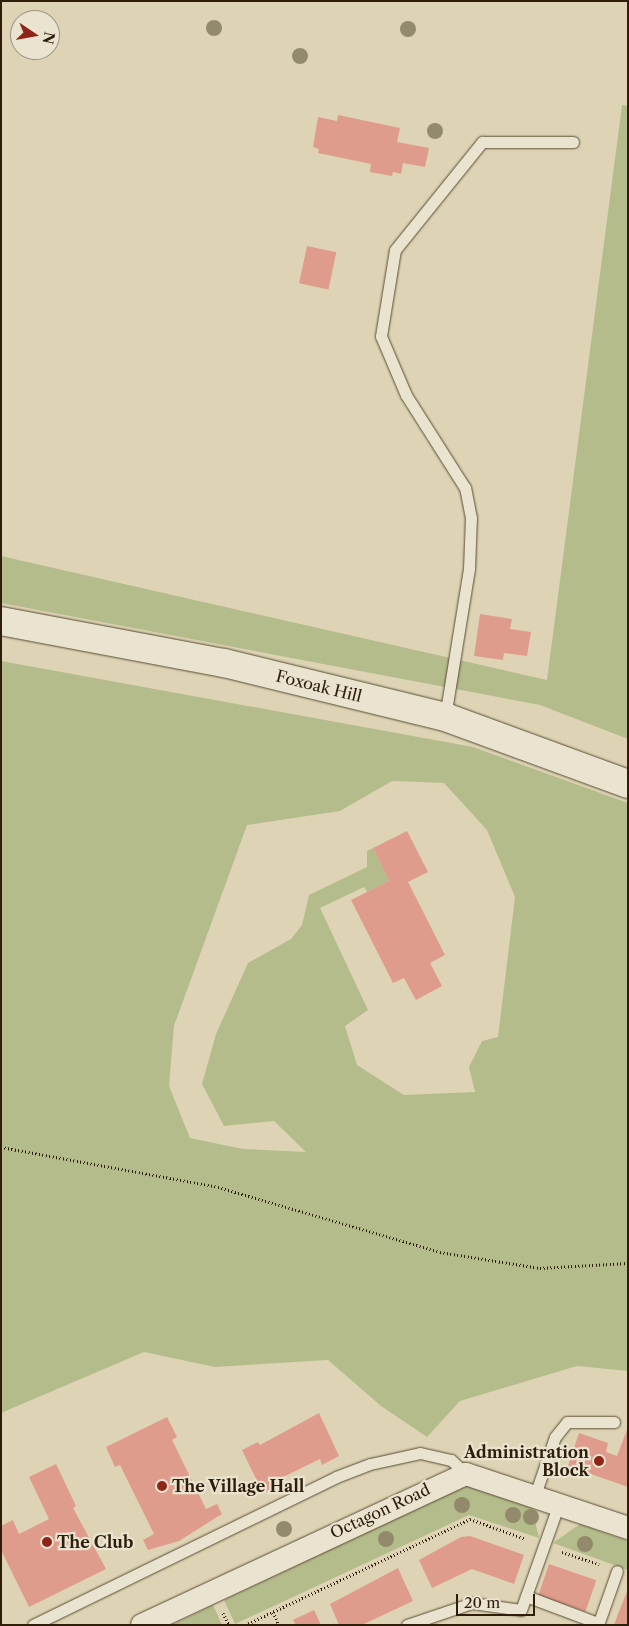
<!DOCTYPE html>
<style>
body{margin:0}
#map{position:relative;width:629px;height:1626px;overflow:hidden;background:#ded4b5;font-family:"Libre Caslon Text",serif}
div>[style]{position:absolute}
.green>*{inset:0;background:#b5bc8b}
.building>*{inset:0;background:#df9b8c;transform-origin:0 0}
.path>*{height:3px;margin-top:-1.5px;transform-origin:0;background:repeating-linear-gradient(90deg,#2d1d09 0 1px,transparent 0 3.5px)}
.roads{filter:drop-shadow(0 0 1px #594b34) drop-shadow(0 0 1px #594b34)}
.lane>*{height:11px;margin:-5.5px;padding:0 5.5px;transform-origin:5.5px;border-radius:5.5px;background:#eae3cf}
.street>*{height:22px;margin:-11px;padding:0 11px;transform-origin:11px;border-radius:11px;background:#eae3cf}
.secondary>*{height:28px;margin:-14px;padding:0 14px;transform-origin:14px;border-radius:14px;background:#eae3cf}
.trees>*{width:16px;height:16px;margin:-8px;border-radius:50%;background:#938a6c}
.dots>*{width:14px;height:14px;translate:-50% -50%;box-sizing:border-box;border:2px solid #eae3cf;border-radius:50%}
span{translate:-50% -50%;white-space:nowrap;text-align:center;line-height:1.15;-webkit-text-stroke:4.5px #eae3cf;paint-order:stroke}
.street-label{font-size:16px;color:#2d1d09}
.poi-label{font-size:16px;color:#2d1d09;font-weight:700}
.right{translate:-100% -50%;text-align:right}
.left{translate:0 -50%;text-align:left}
.frame{position:absolute;inset:0;border:2px solid #2d1d09;pointer-events:none}
.north{position:absolute;left:10px;top:10px;width:50px;height:50px;box-sizing:border-box;background:#eae3cf;border:1px solid #9e9480;border-radius:50%;rotate:102deg;font-size:14px;font-weight:700;line-height:20px;text-align:center;color:#2d1d09}
.north::after{content:'';display:block;margin:auto;width:18px;height:22px;background:#8f2418;clip-path:polygon(50% 0,100% 100%,50% 72%,0 100%)}
.scale{position:absolute;left:456px;top:1594px;width:79px;height:22px;box-sizing:border-box;border:2px solid #2d1d09;border-top:0;padding-left:6px;font-size:15px;line-height:18px;white-space:nowrap;color:#2d1d09;-webkit-text-stroke:4px #eae3cf;paint-order:stroke}
</style>
<div id="map">
<div class="green">
<div style="clip-path:polygon(622px 105px,628px 106px,628px 739px,540px 705px,1px 603px,1px 556px,547px 680px)"></div>
<div style="clip-path:polygon(evenodd,1px 661px,473px 747px,628px 803px,628px 1371px,577px 1366px,460px 1401px,427px 1437px,381px 1406px,328px 1360px,215px 1367px,144px 1352px,1px 1413px,1px 661px,392px 781px,444px 783px,487px 830px,515px 897px,498px 1037px,482px 1041px,469px 1067px,475px 1092px,404px 1095px,357px 1065px,345px 1026px,368px 1010px,320px 908px,364px 887px,367px 892px,389px 881px,373px 848px,367px 851px,367px 867px,309px 895px,302px 925px,291px 939px,248px 963px,216px 1034px,202px 1084px,224px 1126px,274px 1121px,306px 1152px,243px 1149px,190px 1138px,169px 1086px,174px 1026px,247px 825px,340px 811px,392px 781px)"></div>
<div style="clip-path:polygon(467px 1484px,532px 1508px,539px 1538px,469px 1515px,235px 1624px,224px 1600px)"></div>
<div style="clip-path:polygon(580px 1524px,628px 1541px,628px 1570px,553px 1543px)"></div>
<div style="clip-path:polygon(213px 1605px,222px 1625px,172px 1625px)"></div>
</div>
<div class="building">
<div style="clip-path:polygon(338px 115px,400px 128px,397px 142px,429px 148px,425px 167px,403px 163px,401px 174px,393px 172px,392px 176px,370px 172px,371px 164px,318px 153px,319px 149px,313px 147px,318px 117px,337px 121px)"></div>
<div style="left:307px;top:246px;width:30px;height:38px;rotate:12deg"></div>
<div style="clip-path:polygon(480px 614px,512px 619px,510px 629px,531px 632px,527px 656px,504px 653px,503px 660px,474px 656px)"></div>
<div style="clip-path:polygon(407px 831px,428px 872px,408px 882px,445px 955px,430px 963px,442px 986px,416px 1000px,404px 978px,393px 983px,351px 900px,389px 881px,373px 848px)"></div>
<div style="clip-path:polygon(319px 1413px,339px 1456px,322px 1465px,320px 1459px,277px 1480px,279px 1486px,263px 1493px,242px 1450px,258px 1442px,260px 1445px)"></div>
<div style="clip-path:polygon(167px 1417px,177px 1437px,172px 1440px,206px 1509px,217px 1504px,222px 1514px,179px 1541px,148px 1550px,143px 1540px,154px 1534px,120px 1465px,115px 1467px,106px 1447px)"></div>
<div style="clip-path:polygon(628px 1427px,628px 1487px,568px 1466px,579px 1433px,608px 1443px,606px 1452px,617px 1456px)"></div>
<div style="clip-path:polygon(56px 1464px,76px 1506px,73px 1508px,106px 1569px,29px 1607px,1px 1550px,1px 1526px,13px 1520px,19px 1534px,49px 1519px,29px 1477px)"></div>
<div style="clip-path:polygon(470px 1536px,524px 1555px,514px 1584px,472px 1569px,432px 1588px,419px 1560px,461px 1537px)"></div>
<div style="left:549px;top:1564px;width:50px;height:33px;rotate:19deg"></div>
<div style="clip-path:polygon(398px 1568px,413px 1601px,362px 1625px,339px 1625px,330px 1604px)"></div>
<div style="clip-path:polygon(628px 1589px,628px 1625px,614px 1625px,618px 1614px)"></div>
<div style="clip-path:polygon(314px 1610px,321px 1625px,296px 1625px,293px 1620px)"></div>
</div>
<div class="path">
<div style="left:1px;top:1147px;width:221px;rotate:10.4deg"></div>
<div style="left:218px;top:1187px;width:231px;rotate:16.3deg"></div>
<div style="left:440px;top:1252px;width:101px;rotate:9.1deg"></div>
<div style="left:540px;top:1268px;width:88px;rotate:-3.3deg"></div>
<div style="left:562px;top:1552px;width:39px;rotate:18deg"></div>
<div style="left:273px;top:1612px;width:14px;rotate:65deg"></div>
<div style="left:223px;top:1613px;width:13px;rotate:63deg"></div>
<div style="left:245px;top:1625px;width:249px;rotate:-25.2deg"></div>
<div style="left:470px;top:1519px;width:59px;rotate:19.7deg"></div>
</div>
<div class="roads">
<div class="lane">
<div style="left:445px;top:717px;width:150px;rotate:-80.8deg"></div>
<div style="left:469px;top:569px;width:51px;rotate:-87.8deg"></div>
<div style="left:471px;top:518px;width:31px;rotate:-101deg"></div>
<div style="left:465px;top:488px;width:110px;rotate:-122.4deg"></div>
<div style="left:406px;top:395px;width:64px;rotate:-113deg"></div>
<div style="left:381px;top:336px;width:87px;rotate:-80.8deg"></div>
<div style="left:395px;top:250px;width:139px;rotate:-51.1deg"></div>
<div style="left:482px;top:142px;width:91px"></div>
<div style="left:535px;top:1495px;width:61px;rotate:-71deg"></div>
<div style="left:555px;top:1437px;width:19px;rotate:-51deg"></div>
<div style="left:567px;top:1422px;width:47px"></div>
<div style="left:526px;top:1596px;width:77px;rotate:20.6deg"></div>
<div style="left:33px;top:1625px;width:337px;rotate:-26deg"></div>
<div style="left:336px;top:1477px;width:36px;rotate:-21deg"></div>
<div style="left:370px;top:1464px;width:51px;rotate:-12.4deg"></div>
<div style="left:420px;top:1453px;width:32px;rotate:13deg"></div>
<div style="left:451px;top:1460px;width:21px;rotate:43deg"></div>
<div style="left:407px;top:1625px;width:69px;rotate:-18.7deg"></div>
<div style="left:472px;top:1603px;width:49px;rotate:8.1deg"></div>
<div style="left:521px;top:1610px;width:114px;rotate:-70.4deg"></div>
<div style="left:598px;top:1625px;width:57px;rotate:-70.6deg"></div>
</div>
<div class="street">
<div style="left:142px;top:1625px;width:357px;rotate:-25deg"></div>
<div style="left:466px;top:1474px;width:171px;rotate:18.4deg"></div>
</div>
<div class="secondary">
<div style="left:1px;top:621px;width:227px;rotate:10.7deg"></div>
<div style="left:224px;top:663px;width:228px;rotate:13.7deg"></div>
<div style="left:445px;top:717px;width:195px;rotate:20.1deg"></div>
</div>
</div>
<div class="trees">
<div style="left:214px;top:28px"></div>
<div style="left:408px;top:29px"></div>
<div style="left:300px;top:56px"></div>
<div style="left:435px;top:131px"></div>
<div style="left:462px;top:1505px"></div>
<div style="left:513px;top:1515px"></div>
<div style="left:531px;top:1517px"></div>
<div style="left:284px;top:1529px"></div>
<div style="left:386px;top:1539px"></div>
<div style="left:585px;top:1544px"></div>
</div>
<div class="dots">
<div style="left:599px;top:1461px;background:#8f2418"></div>
<div style="left:162px;top:1486px;background:#8f2418"></div>
<div style="left:47px;top:1542px;background:#8f2418"></div>
</div>
<div class="street-label">
<span style="left:319px;top:686px;rotate:14deg">Foxoak Hill</span>
<span style="left:380px;top:1511px;rotate:-25deg">Octagon Road</span>
</div>
<div class="poi-label">
<span class="right" style="left:589px;top:1461px">Administration<br>Block</span>
<span class="left" style="left:172px;top:1486px">The Village Hall</span>
<span class="left" style="left:57px;top:1542px">The Club</span>
</div>
<div class="frame"></div>
<div class="north">N</div>
<div class="scale">20 m</div>
</div>
